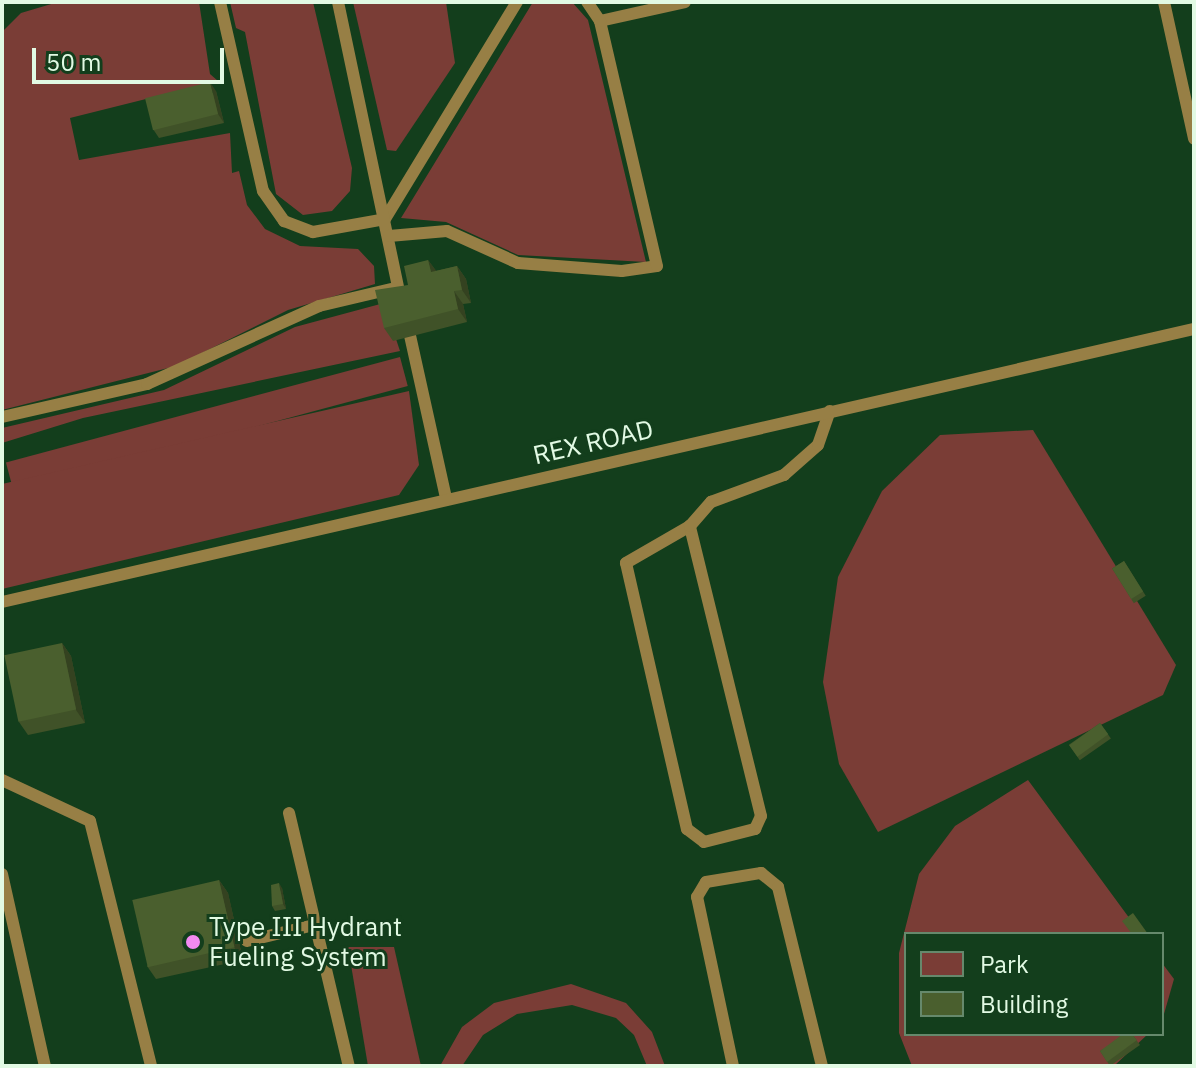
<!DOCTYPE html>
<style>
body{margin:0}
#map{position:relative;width:1196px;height:1068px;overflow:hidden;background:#133e1c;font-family:"IBM Plex Sans",sans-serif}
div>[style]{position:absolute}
.green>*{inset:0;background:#7a3d36;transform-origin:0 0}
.lane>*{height:12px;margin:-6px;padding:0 6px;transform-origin:6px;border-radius:6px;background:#977f45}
.wall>*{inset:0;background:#405228;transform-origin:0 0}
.shaded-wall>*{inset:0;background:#344220}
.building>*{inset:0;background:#4a5f2e;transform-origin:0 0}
.dots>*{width:22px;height:22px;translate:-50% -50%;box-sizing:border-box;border:4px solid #133e1c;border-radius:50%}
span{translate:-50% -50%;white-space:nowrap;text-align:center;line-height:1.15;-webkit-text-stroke:6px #133e1c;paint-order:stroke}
.street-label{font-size:26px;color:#e2fae4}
.poi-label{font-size:26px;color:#e2fae4}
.left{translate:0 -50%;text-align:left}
.frame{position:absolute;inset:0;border:4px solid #e2fae4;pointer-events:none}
.legend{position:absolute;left:904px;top:932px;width:260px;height:104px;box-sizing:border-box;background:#133e1c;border:2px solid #66896c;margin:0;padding:10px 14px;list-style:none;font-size:24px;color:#e2fae4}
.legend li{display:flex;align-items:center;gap:16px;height:40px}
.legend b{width:40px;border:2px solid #66896c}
.scale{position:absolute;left:32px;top:48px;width:192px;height:36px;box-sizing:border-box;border:4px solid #e2fae4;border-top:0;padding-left:10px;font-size:24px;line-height:28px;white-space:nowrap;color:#e2fae4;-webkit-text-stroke:6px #133e1c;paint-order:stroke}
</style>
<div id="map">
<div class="green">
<div style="clip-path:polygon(58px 2px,199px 2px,210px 74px,218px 81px,70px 118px,79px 160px,230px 133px,232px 173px,239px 171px,247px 205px,265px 229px,300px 246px,358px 249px,374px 266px,375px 284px,288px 310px,176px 366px,2px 410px,2px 32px,21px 13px)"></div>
<div style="clip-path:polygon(230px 2px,313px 2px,352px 168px,350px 191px,332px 211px,303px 215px,276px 194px,245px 32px,236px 28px)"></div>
<div style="clip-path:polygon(353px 2px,446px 2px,455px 63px,396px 151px,387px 150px)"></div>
<div style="clip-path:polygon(533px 2px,572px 2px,588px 20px,646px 262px,518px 255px,446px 222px,401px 218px)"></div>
<div style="clip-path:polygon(384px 303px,400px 351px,83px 418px,2px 443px,2px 428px,164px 390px,295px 327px)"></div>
<div style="left:400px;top:357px;width:30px;height:408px;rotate:75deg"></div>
<div style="clip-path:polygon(409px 391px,419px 465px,399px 495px,2px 589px,2px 484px)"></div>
<div style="clip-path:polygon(1033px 430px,1176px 665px,1163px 695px,878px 832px,839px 764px,823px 682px,838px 577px,882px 491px,940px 435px)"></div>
<div style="clip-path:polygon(1028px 780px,1141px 934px,906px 934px,906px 1034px,1148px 1034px,1114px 1066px,912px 1066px,899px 1033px,899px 953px,919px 874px,955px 826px)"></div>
<div style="clip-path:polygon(348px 947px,394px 947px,421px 1066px,368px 1066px)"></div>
<div style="clip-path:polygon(1162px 963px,1174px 979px,1162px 1021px)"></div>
<div style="clip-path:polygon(571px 984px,626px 1003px,652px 1032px,665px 1066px,647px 1066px,634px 1035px,616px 1018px,572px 1005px,517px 1014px,483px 1035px,462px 1066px,440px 1066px,462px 1027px,494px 1003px)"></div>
</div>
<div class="lane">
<div style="left:220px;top:2px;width:194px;rotate:77.2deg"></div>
<div style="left:263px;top:191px;width:37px;rotate:55deg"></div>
<div style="left:284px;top:221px;width:31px;rotate:21deg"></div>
<div style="left:313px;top:232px;width:73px;rotate:-10.2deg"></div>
<div style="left:385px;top:219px;width:254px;rotate:-58.7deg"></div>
<div style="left:338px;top:2px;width:305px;rotate:78.1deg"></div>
<div style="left:1164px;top:2px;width:140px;rotate:77.6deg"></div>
<div style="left:600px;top:21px;width:87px;rotate:-12.6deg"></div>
<div style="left:389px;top:236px;width:58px;rotate:-4.9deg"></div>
<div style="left:447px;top:231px;width:78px;rotate:24.3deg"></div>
<div style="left:518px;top:263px;width:104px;rotate:4.4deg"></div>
<div style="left:622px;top:271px;width:35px;rotate:-8deg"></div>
<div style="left:657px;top:266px;width:252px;rotate:-103.1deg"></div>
<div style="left:600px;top:21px;width:23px;rotate:-124deg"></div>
<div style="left:407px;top:322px;width:180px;rotate:77.5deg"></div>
<div style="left:2px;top:417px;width:149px;rotate:-12.8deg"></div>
<div style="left:147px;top:384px;width:189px;rotate:-24.4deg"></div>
<div style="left:319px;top:306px;width:74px;rotate:-13.3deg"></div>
<div style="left:690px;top:526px;width:74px;rotate:150deg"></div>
<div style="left:626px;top:563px;width:273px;rotate:77.1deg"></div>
<div style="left:687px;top:829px;width:21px;rotate:37deg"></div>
<div style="left:704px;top:842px;width:53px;rotate:-14.3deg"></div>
<div style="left:755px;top:829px;width:14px;rotate:-65deg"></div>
<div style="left:761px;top:816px;width:299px;rotate:-103.8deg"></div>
<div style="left:690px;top:526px;width:32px;rotate:-49deg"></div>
<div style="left:711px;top:502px;width:78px;rotate:-20.3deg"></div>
<div style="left:784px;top:475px;width:45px;rotate:-41.4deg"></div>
<div style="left:818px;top:445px;width:36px;rotate:-71deg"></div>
<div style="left:2px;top:602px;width:1223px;rotate:-12.9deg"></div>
<div style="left:2px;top:780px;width:97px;rotate:25deg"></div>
<div style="left:90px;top:821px;width:252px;rotate:76deg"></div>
<div style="left:289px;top:813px;width:260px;rotate:76.7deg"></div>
<div style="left:2px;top:874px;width:197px;rotate:77.4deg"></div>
<div style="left:247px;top:941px;width:69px;rotate:-13.4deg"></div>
<div style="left:733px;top:1066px;width:173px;rotate:-102deg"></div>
<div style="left:697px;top:897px;width:17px;rotate:-59deg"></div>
<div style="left:706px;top:882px;width:56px;rotate:-9.3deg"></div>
<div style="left:761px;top:873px;width:22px;rotate:39deg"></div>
<div style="left:778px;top:887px;width:184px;rotate:76.2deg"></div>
</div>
<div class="wall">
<div style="clip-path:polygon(216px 91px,224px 123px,159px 138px,153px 129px)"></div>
<div style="clip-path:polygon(428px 260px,436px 271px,457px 266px,466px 279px,471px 303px,463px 304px,467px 322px,393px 341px,384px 328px,408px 285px)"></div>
<div style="left:1124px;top:561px;width:41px;height:14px;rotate:58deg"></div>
<div style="clip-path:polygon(62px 643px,71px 656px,85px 723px,28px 735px,19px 722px)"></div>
<div style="left:1100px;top:723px;width:19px;height:38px;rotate:55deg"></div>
<div style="clip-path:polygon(219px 880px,228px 893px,243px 960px,156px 979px,147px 966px)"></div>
<div style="clip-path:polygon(282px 888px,286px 909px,275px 911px,272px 906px)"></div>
<div style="clip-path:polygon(1132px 1034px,1140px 1045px,1110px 1066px,1100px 1051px)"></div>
</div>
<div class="shaded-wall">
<div style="clip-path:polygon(210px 82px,216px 91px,224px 123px,218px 114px)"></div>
<div style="clip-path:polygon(428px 260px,438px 273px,431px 272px)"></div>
<div style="clip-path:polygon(457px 266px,466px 279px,471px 303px,462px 290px)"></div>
<div style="clip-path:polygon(454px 291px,463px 304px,467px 322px,458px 309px)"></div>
<div style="clip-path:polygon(62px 643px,71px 656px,85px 723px,76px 710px)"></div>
<div style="clip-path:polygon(219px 880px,228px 893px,243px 960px,234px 947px)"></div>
<div style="clip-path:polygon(279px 883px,282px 888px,286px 909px,283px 904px)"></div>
</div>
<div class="building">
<div style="left:210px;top:82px;width:33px;height:67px;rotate:76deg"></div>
<div style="clip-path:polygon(428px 260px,431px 272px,457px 266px,462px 290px,454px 291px,458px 309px,384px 328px,375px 290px,408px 285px,404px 266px)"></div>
<div style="left:1124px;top:561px;width:36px;height:14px;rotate:58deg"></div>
<div style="left:62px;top:643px;width:68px;height:59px;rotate:78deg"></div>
<div style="left:1100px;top:723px;width:14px;height:38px;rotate:54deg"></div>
<div style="left:219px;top:880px;width:69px;height:89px;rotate:77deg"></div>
<div style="clip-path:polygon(279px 883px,283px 904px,272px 906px,271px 885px)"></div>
<div style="clip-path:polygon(1133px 913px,1148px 934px,1132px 934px,1122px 921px)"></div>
<div style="clip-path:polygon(1123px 1034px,1132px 1034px,1137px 1040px,1107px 1062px,1100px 1051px)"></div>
</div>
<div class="dots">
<div style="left:193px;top:942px;background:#f38af1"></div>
</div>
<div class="street-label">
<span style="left:593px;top:442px;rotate:-13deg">REX ROAD</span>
</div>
<div class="poi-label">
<span class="left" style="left:209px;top:942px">Type III Hydrant<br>Fueling System</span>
</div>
<div class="frame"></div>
<ul class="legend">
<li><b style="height:22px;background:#7a3d36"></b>Park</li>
<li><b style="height:22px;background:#4a5f2e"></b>Building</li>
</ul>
<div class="scale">50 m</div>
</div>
